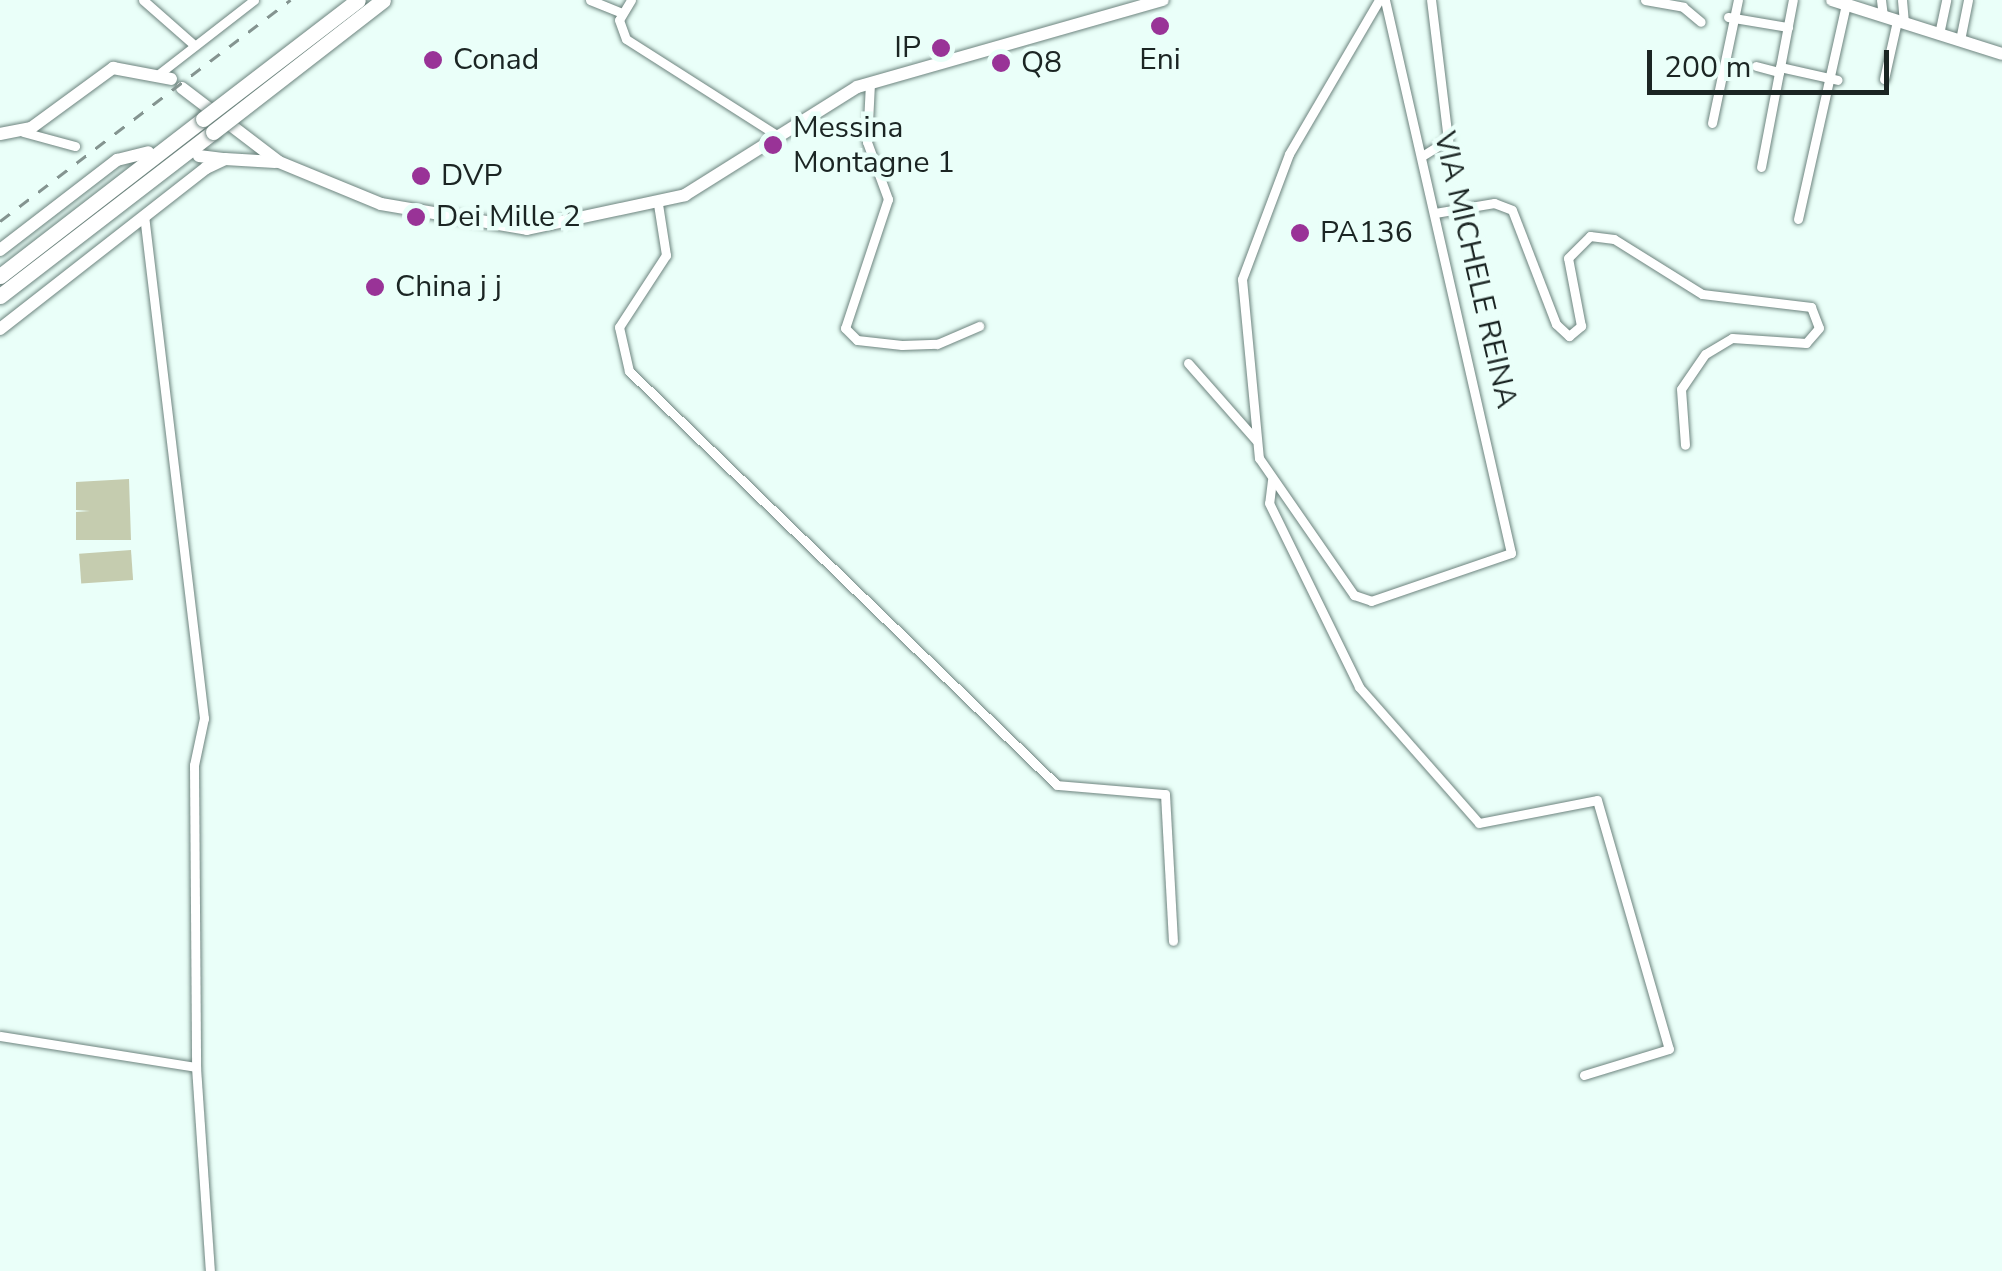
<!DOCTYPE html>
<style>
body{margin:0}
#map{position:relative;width:2002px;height:1271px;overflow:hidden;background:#eafff9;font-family:"Nunito Sans",sans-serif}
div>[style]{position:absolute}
.green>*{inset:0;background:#c5ccaf;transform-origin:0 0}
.roads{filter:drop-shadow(0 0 2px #6d847e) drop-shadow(0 0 2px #6d847e)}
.street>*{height:9px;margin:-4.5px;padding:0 4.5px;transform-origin:4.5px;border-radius:4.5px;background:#fff}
.secondary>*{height:12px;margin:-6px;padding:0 6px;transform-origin:6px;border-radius:6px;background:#fff}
.highway>*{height:15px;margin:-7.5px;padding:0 7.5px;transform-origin:7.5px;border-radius:7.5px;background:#fff}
.rail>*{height:2.5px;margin-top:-1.25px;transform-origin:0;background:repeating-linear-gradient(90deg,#849490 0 12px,transparent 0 24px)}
.bridges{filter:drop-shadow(0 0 2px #6d847e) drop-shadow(0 0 2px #6d847e)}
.highway-bridge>*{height:15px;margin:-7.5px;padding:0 7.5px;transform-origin:7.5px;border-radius:7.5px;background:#fff}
.dots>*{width:28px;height:28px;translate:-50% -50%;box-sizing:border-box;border:5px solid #eafff9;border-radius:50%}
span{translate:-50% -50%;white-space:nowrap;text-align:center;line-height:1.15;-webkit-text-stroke:9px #eafff9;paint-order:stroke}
.poi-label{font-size:30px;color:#1b2523}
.right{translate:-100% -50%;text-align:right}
.left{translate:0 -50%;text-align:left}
.street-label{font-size:30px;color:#1b2523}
.scale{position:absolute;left:1647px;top:50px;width:242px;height:45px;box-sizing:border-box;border:5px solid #1b2523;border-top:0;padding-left:12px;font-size:30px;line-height:35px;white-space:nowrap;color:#1b2523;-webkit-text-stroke:8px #eafff9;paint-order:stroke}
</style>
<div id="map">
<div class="green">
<div style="clip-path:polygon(129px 479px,131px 540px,76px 540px,76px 512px,90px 511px,76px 510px,76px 482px)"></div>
<div style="left:131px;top:550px;width:30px;height:52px;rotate:86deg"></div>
</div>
<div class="roads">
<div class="street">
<div style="left:143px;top:0;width:68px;rotate:41.4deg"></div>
<div style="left:590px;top:0;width:35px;rotate:22deg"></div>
<div style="left:631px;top:0;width:23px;rotate:121deg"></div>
<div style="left:619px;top:20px;width:20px;rotate:70deg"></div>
<div style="left:626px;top:39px;width:180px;rotate:32.5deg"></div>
<div style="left:1379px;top:0;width:178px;rotate:120.3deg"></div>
<div style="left:1289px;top:154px;width:134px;rotate:110.6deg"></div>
<div style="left:1242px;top:279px;width:180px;rotate:84.6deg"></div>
<div style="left:1259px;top:458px;width:167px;rotate:55.3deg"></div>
<div style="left:1354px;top:595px;width:18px;rotate:19deg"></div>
<div style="left:1371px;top:601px;width:148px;rotate:-18.9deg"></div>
<div style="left:1511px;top:553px;width:567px;rotate:-102.84deg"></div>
<div style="left:1645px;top:0;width:39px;rotate:10deg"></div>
<div style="left:1683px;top:7px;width:23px;rotate:40deg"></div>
<div style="left:1881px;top:0;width:16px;rotate:83deg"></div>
<div style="left:1902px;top:0;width:23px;rotate:85deg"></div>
<div style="left:1728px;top:17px;width:61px;rotate:9.5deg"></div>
<div style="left:1939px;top:34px;width:35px;rotate:-78deg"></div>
<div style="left:1960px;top:40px;width:41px;rotate:-78.7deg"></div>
<div style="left:1756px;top:66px;width:24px;rotate:15deg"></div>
<div style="left:1780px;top:67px;width:59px;rotate:12.6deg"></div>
<div style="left:160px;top:73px;width:119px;rotate:-37.8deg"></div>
<div style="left:1884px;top:79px;width:59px;rotate:-77.4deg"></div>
<div style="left:870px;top:83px;width:59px;rotate:92.9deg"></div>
<div style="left:867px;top:142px;width:61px;rotate:69.8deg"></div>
<div style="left:888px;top:199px;width:136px;rotate:108.4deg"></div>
<div style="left:845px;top:328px;width:17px;rotate:45deg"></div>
<div style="left:857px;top:340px;width:45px;rotate:6.3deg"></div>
<div style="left:902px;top:345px;width:35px;rotate:-2deg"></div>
<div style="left:937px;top:344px;width:46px;rotate:-23.2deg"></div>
<div style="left:1712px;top:123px;width:126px;rotate:-78.1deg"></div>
<div style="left:23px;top:132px;width:54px;rotate:15.1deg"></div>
<div style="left:1422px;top:156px;width:31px;rotate:-32deg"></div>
<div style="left:1448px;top:140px;width:141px;rotate:-96.9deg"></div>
<div style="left:1761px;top:167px;width:170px;rotate:-79.2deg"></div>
<div style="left:658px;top:204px;width:52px;rotate:81.1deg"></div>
<div style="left:666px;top:255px;width:86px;rotate:123.1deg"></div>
<div style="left:619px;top:327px;width:45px;rotate:77.2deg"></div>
<div style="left:629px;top:371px;width:595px;rotate:44.05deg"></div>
<div style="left:1057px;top:785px;width:108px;rotate:4.8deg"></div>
<div style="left:1165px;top:794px;width:147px;rotate:86.9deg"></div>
<div style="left:1435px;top:213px;width:60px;rotate:-9.6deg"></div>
<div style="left:1494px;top:203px;width:19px;rotate:21deg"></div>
<div style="left:1512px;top:210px;width:122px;rotate:68.9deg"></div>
<div style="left:1556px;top:324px;width:18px;rotate:43deg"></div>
<div style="left:1569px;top:336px;width:16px;rotate:-40deg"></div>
<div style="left:1581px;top:326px;width:69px;rotate:-100.8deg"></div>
<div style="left:1568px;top:258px;width:31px;rotate:-45deg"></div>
<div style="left:1590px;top:236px;width:24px;rotate:7deg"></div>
<div style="left:1614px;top:239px;width:104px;rotate:32deg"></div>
<div style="left:1702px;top:294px;width:110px;rotate:6.8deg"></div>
<div style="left:1811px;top:307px;width:22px;rotate:69deg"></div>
<div style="left:1819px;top:328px;width:20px;rotate:131deg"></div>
<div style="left:1806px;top:343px;width:74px;rotate:-176.1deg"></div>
<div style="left:1732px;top:338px;width:31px;rotate:149deg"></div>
<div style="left:1705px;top:354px;width:42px;rotate:124.4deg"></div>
<div style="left:1681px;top:389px;width:56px;rotate:85.9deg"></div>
<div style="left:144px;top:215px;width:507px;rotate:83.2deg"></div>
<div style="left:204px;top:718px;width:48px;rotate:102deg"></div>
<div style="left:194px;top:765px;width:302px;rotate:89.6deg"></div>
<div style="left:1798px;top:219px;width:220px;rotate:-77.4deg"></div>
<div style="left:1188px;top:363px;width:103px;rotate:48.6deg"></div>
<div style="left:1272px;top:480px;width:23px;rotate:97deg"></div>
<div style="left:1269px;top:503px;width:205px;rotate:63.9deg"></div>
<div style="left:1359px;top:687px;width:181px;rotate:48.6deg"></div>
<div style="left:1479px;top:823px;width:120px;rotate:-11deg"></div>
<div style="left:1597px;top:800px;width:259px;rotate:73.9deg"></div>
<div style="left:1669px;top:1049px;width:89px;rotate:163deg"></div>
<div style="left:0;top:1036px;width:198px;rotate:9deg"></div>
<div style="left:196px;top:1067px;width:204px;rotate:86.1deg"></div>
</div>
<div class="secondary">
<div style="left:1832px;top:0;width:178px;rotate:17.6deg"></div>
<div style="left:182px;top:88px;width:122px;rotate:37.3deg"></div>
<div style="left:279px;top:162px;width:110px;rotate:22.4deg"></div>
<div style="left:381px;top:204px;width:148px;rotate:9.7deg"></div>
<div style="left:527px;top:229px;width:162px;rotate:-12.1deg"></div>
<div style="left:685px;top:195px;width:203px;rotate:-32.1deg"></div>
<div style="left:857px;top:87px;width:318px;rotate:-15.9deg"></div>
<div style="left:0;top:134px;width:32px;rotate:-11deg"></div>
<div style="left:31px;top:128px;width:102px;rotate:-36.2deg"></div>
<div style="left:113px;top:68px;width:59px;rotate:10.7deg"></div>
<div style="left:199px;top:156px;width:24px;rotate:7deg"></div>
<div style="left:0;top:250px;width:148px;rotate:-37.6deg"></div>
<div style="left:117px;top:160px;width:32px;rotate:-14deg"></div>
<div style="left:0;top:329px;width:261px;rotate:-38deg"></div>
<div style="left:206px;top:168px;width:21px;rotate:-25deg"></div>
<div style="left:225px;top:159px;width:50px;rotate:3.4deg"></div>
</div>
<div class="highway">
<div style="left:0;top:276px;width:257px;rotate:-37.7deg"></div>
<div style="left:0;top:296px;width:269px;rotate:-37.6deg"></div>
</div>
</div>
<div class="rail">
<div style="left:0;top:221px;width:365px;rotate:-37.3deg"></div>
</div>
<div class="bridges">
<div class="highway-bridge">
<div style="left:203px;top:119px;width:195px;rotate:-37.5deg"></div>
<div style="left:213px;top:132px;width:215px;rotate:-37.8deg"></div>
</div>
</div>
<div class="dots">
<div style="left:1160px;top:26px;background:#993397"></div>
<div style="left:941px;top:48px;background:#993397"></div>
<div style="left:433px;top:60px;background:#993397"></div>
<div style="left:1001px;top:63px;background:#993397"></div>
<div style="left:773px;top:145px;background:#993397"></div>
<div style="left:421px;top:176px;background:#993397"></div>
<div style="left:416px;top:217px;background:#993397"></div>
<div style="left:1300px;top:233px;background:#993397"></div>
<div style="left:375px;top:287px;background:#993397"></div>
</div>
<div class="poi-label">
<span class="right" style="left:921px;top:48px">IP</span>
<span class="left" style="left:453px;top:60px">Conad</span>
<span style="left:1160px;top:60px">Eni</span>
<span class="left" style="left:1021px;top:63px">Q8</span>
<span class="left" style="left:793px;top:145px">Messina<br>Montagne 1</span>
<span class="left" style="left:441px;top:176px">DVP</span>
<span class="left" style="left:436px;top:217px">Dei Mille 2</span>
<span class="left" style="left:1320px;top:233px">PA136</span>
<span class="left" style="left:395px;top:287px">China j j</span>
</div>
<div class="street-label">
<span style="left:1475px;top:270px;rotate:77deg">VIA MICHELE REINA</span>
</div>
<div class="scale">200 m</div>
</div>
